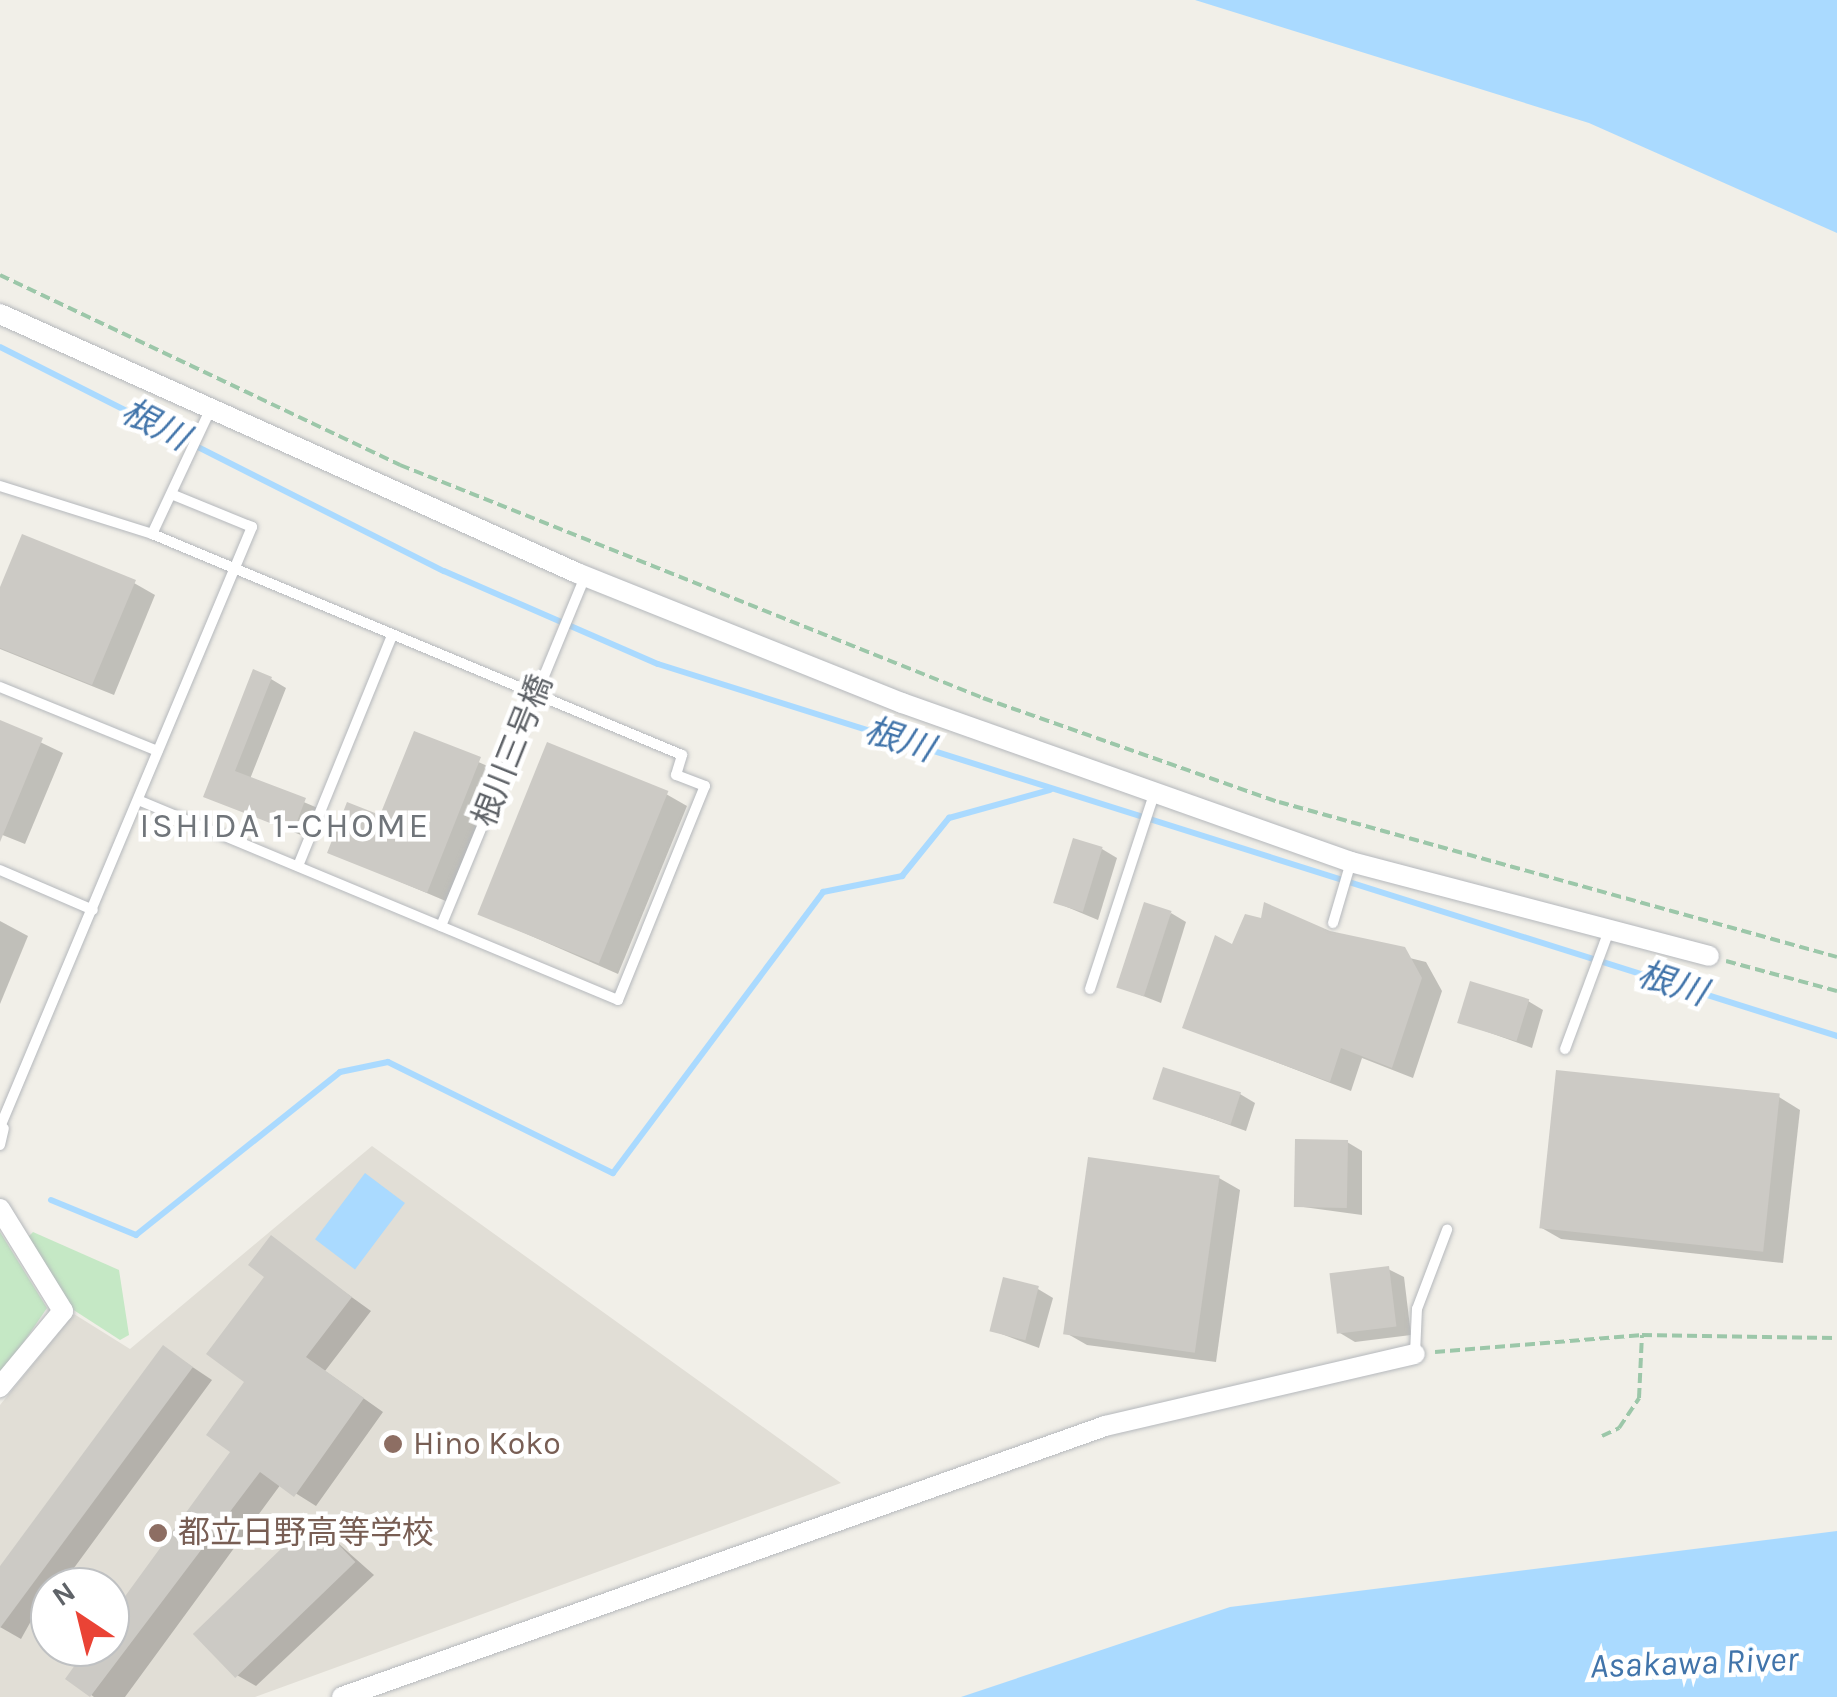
<!DOCTYPE html>
<meta charset="utf-8">
<style>
body{margin:0}
#map{position:relative;width:1837px;height:1697px;overflow:hidden;background:#f1efe8;font-family:Karla,"Noto Sans JP",sans-serif}
div>[style]{position:absolute}
.education>*{inset:0;background:#e1ded6}
.green>*{inset:0;background:#c5e8c5}
.water>*{inset:0;background:#aadaff;transform-origin:0 0}
.shadow>*{inset:0;background:#0003}
.stream>*{height:6px;margin:-3px;padding:0 3px;transform-origin:3px;border-radius:3px;background:#aadaff}
.building>*{inset:0;background:#cccac5;transform-origin:0 0}
.path>*{height:4px;margin-top:-2px;transform-origin:0;background:repeating-linear-gradient(90deg,#9cc7a9 0 10px,transparent 0 15px)}
.roads{filter:drop-shadow(0 0 2px #b5b8bc) drop-shadow(0 0 2px #b5b8bc)}
.lane>*{height:10px;margin:-5px;padding:0 5px;transform-origin:5px;border-radius:5px;background:#fff}
.street>*{height:20px;margin:-10px;padding:0 10px;transform-origin:10px;border-radius:10px;background:#fff}
.dots>*{width:28px;height:28px;translate:-50% -50%;box-sizing:border-box;border:5px solid #fff;border-radius:50%}
span{translate:-50% -50%;white-space:nowrap;text-align:center;line-height:1.15;-webkit-text-stroke:9px #fff;paint-order:stroke}
.street-label{font-size:32px;color:#5f6368}
.education-label{font-size:32px;color:#785e54}
.left{translate:0 -50%;text-align:left}
.water-label{font-size:35px;color:#4174aa;font-style:italic}
.neighbourhood-label{font-size:35px;color:#70757a;letter-spacing:2.5px}
.north{position:absolute;left:30px;top:1567px;width:100px;height:100px;box-sizing:border-box;background:#fff;border:2px solid #bfc1c3;border-radius:50%;rotate:325deg;font-size:28px;font-weight:700;line-height:40px;text-align:center;color:#5f6368}
.north::after{content:'';display:block;margin:auto;width:35px;height:45px;background:#ea4335;clip-path:polygon(50% 0,100% 100%,50% 72%,0 100%)}
</style>
<div id="map">
<div class="education">
<div style="clip-path:polygon(evenodd,372px 1146px,841px 1483px,255px 1697px,0 1697px,0 1405px,74px 1314px,130px 1349px,372px 1146px,50px 1587px,110px 1587px,110px 1647px,50px 1647px,50px 1587px)"></div>
</div>
<div class="green">
<div style="clip-path:polygon(0 1232px,47px 1308px,0 1377px)"></div>
<div style="clip-path:polygon(33px 1232px,119px 1270px,129px 1335px,120px 1340px,69px 1307px,27px 1238px)"></div>
</div>
<div class="water">
<div style="clip-path:polygon(1195px 0,1837px 0,1837px 233px,1589px 123px)"></div>
<div style="left:365px;top:1173px;width:50px;height:83px;rotate:37deg"></div>
<div style="clip-path:polygon(1837px 1531px,1837px 1697px,961px 1697px,1230px 1607px)"></div>
</div>
<div class="shadow">
<div style="clip-path:polygon(134px 583px,155px 595px,114px 695px,0 649px,0 594px)"></div>
<div style="clip-path:polygon(271px 679px,286px 688px,250px 779px,320px 809px,308px 838px,206px 796px)"></div>
<div style="clip-path:polygon(0 723px,63px 753px,25px 844px,0 834px)"></div>
<div style="clip-path:polygon(415px 734px,501px 772px,448px 902px,330px 852px,382px 818px)"></div>
<div style="clip-path:polygon(666px 794px,687px 806px,618px 974px,479px 913px)"></div>
<div style="clip-path:polygon(1102px 849px,1117px 858px,1098px 920px,1055px 902px)"></div>
<div style="clip-path:polygon(1171px 913px,1186px 922px,1161px 1003px,1120px 987px)"></div>
<div style="clip-path:polygon(0 921px,28px 936px,0 1004px)"></div>
<div style="clip-path:polygon(1263px 922px,1426px 962px,1442px 991px,1413px 1078px,1362px 1058px,1351px 1091px,1185px 1027px,1233px 948px)"></div>
<div style="clip-path:polygon(1528px 1001px,1543px 1010px,1532px 1048px,1460px 1022px)"></div>
<div style="clip-path:polygon(1240px 1094px,1255px 1103px,1246px 1131px,1155px 1098px)"></div>
<div style="clip-path:polygon(1779px 1097px,1800px 1110px,1783px 1263px,1561px 1239px,1540px 1227px)"></div>
<div style="clip-path:polygon(1347px 1142px,1362px 1151px,1362px 1215px,1296px 1206px)"></div>
<div style="clip-path:polygon(1219px 1178px,1240px 1190px,1216px 1362px,1087px 1345px,1066px 1333px)"></div>
<div style="clip-path:polygon(271px 1239px,371px 1311px,325px 1371px,383px 1412px,316px 1506px,281px 1484px,125px 1697px,94px 1697px,69px 1678px,91px 1647px,110px 1647px,110px 1621px,234px 1451px)"></div>
<div style="clip-path:polygon(1388px 1269px,1404px 1277px,1411px 1335px,1355px 1342px,1340px 1333px)"></div>
<div style="clip-path:polygon(1038px 1289px,1053px 1298px,1039px 1348px,991px 1330px)"></div>
<div style="clip-path:polygon(164px 1348px,212px 1380px,60px 1587px,50px 1587px,21px 1639px,0 1627px,0 1570px)"></div>
<div style="clip-path:polygon(313px 1521px,374px 1575px,256px 1686px,235px 1674px)"></div>
</div>
<div class="stream">
<div style="left:0;top:347px;width:497px;rotate:26.8deg"></div>
<div style="left:444px;top:571px;width:233px;rotate:23.5deg"></div>
<div style="left:658px;top:664px;width:1236px;rotate:17.51deg"></div>
<div style="left:51px;top:1200px;width:92px;rotate:22.4deg"></div>
<div style="left:136px;top:1235px;width:261px;rotate:-38.6deg"></div>
<div style="left:340px;top:1072px;width:49px;rotate:-11.8deg"></div>
<div style="left:388px;top:1062px;width:251px;rotate:26.3deg"></div>
<div style="left:613px;top:1173px;width:351px;rotate:-53.2deg"></div>
<div style="left:823px;top:892px;width:81px;rotate:-11.4deg"></div>
<div style="left:902px;top:876px;width:75px;rotate:-51deg"></div>
<div style="left:949px;top:818px;width:105px;rotate:-15.5deg"></div>
</div>
<div class="building">
<div style="clip-path:polygon(22px 534px,136px 580px,92px 685px,0 648px,0 587px)"></div>
<div style="clip-path:polygon(253px 669px,272px 677px,235px 771px,306px 798px,293px 832px,203px 797px)"></div>
<div style="clip-path:polygon(0 720px,43px 738px,0 842px)"></div>
<div style="clip-path:polygon(414px 731px,481px 757px,427px 893px,327px 853px,347px 802px,380px 815px)"></div>
<div style="left:547px;top:742px;width:131px;height:186px;rotate:22deg"></div>
<div style="left:1073px;top:838px;width:31px;height:68px;rotate:17deg"></div>
<div style="left:1144px;top:902px;width:29px;height:90px;rotate:18deg"></div>
<div style="clip-path:polygon(1264px 902px,1330px 931px,1405px 947px,1422px 978px,1392px 1068px,1341px 1048px,1330px 1082px,1182px 1028px,1215px 935px,1232px 944px,1245px 914px,1261px 918px)"></div>
<div style="left:1470px;top:981px;width:62px;height:44px;rotate:17deg"></div>
<div style="left:1163px;top:1067px;width:82px;height:34px;rotate:18deg"></div>
<div style="left:1556px;top:1070px;width:225px;height:159px;rotate:6deg"></div>
<div style="left:1295px;top:1139px;width:53px;height:68px;rotate:1deg"></div>
<div style="left:1088px;top:1157px;width:133px;height:179px;rotate:8deg"></div>
<div style="clip-path:polygon(271px 1235px,352px 1297px,306px 1357px,364px 1398px,294px 1497px,260px 1472px,90px 1697px,65px 1679px,88px 1647px,110px 1647px,110px 1617px,230px 1452px,206px 1435px,244px 1382px,206px 1354px,264px 1277px,248px 1265px)"></div>
<div style="left:1389px;top:1266px;width:61px;height:60px;rotate:83deg"></div>
<div style="left:1003px;top:1277px;width:37px;height:56px;rotate:14deg"></div>
<div style="clip-path:polygon(163px 1345px,193px 1367px,0 1628px,0 1566px)"></div>
<div style="left:313px;top:1518px;width:61px;height:167px;rotate:46deg"></div>
</div>
<div class="path">
<div style="left:0;top:275px;width:443px;rotate:25.4deg"></div>
<div style="left:400px;top:465px;width:628px;rotate:21.78deg"></div>
<div style="left:983px;top:698px;width:314px;rotate:19.4deg"></div>
<div style="left:1279px;top:802px;width:579px;rotate:15.52deg"></div>
<div style="left:1726px;top:961px;width:115px;rotate:15.1deg"></div>
<div style="left:1435px;top:1352px;width:208px;rotate:-4.7deg"></div>
<div style="left:1642px;top:1335px;width:195px;rotate:0.9deg"></div>
<div style="left:1602px;top:1436px;width:19px;rotate:-25deg"></div>
<div style="left:1619px;top:1428px;width:36px;rotate:-56deg"></div>
<div style="left:1639px;top:1398px;width:63px;rotate:-87.3deg"></div>
</div>
<div class="roads">
<div class="lane">
<div style="left:0;top:486px;width:159px;rotate:17.5deg"></div>
<div style="left:0;top:687px;width:170px;rotate:22.1deg"></div>
<div style="left:138px;top:800px;width:520px;rotate:22.62deg"></div>
<div style="left:618px;top:1000px;width:231px;rotate:-67.9deg"></div>
<div style="left:705px;top:786px;width:31px;rotate:-159deg"></div>
<div style="left:676px;top:775px;width:21px;rotate:-73deg"></div>
<div style="left:682px;top:755px;width:574px;rotate:-157.36deg"></div>
<div style="left:152px;top:534px;width:137px;rotate:-64.9deg"></div>
<div style="left:298px;top:866px;width:248px;rotate:-67.8deg"></div>
<div style="left:0;top:870px;width:101px;rotate:23.3deg"></div>
<div style="left:1333px;top:923px;width:64px;rotate:-73.6deg"></div>
<div style="left:441px;top:926px;width:378px;rotate:-67.6deg"></div>
<div style="left:1090px;top:989px;width:202px;rotate:-71.8deg"></div>
<div style="left:1565px;top:1049px;width:126px;rotate:-69.6deg"></div>
<div style="left:0;top:1127px;width:651px;rotate:-67.22deg"></div>
<div style="left:252px;top:527px;width:87px;rotate:-157.8deg"></div>
<div style="left:0;top:1145px;width:17px;rotate:-77deg"></div>
<div style="left:1415px;top:1354px;width:45px;rotate:-87.5deg"></div>
<div style="left:1417px;top:1309px;width:85px;rotate:-69.2deg"></div>
</div>
<div class="street">
<div style="left:0;top:314px;width:632px;rotate:24.17deg"></div>
<div style="left:577px;top:573px;width:350px;rotate:21.8deg"></div>
<div style="left:902px;top:703px;width:476px;rotate:19.5deg"></div>
<div style="left:1351px;top:862px;width:370px;rotate:14.7deg"></div>
<div style="left:0;top:1209px;width:120px;rotate:58.3deg"></div>
<div style="left:63px;top:1311px;width:99px;rotate:129.7deg"></div>
<div style="left:342px;top:1697px;width:810px;rotate:-19.55deg"></div>
<div style="left:1105px;top:1426px;width:318px;rotate:-13.1deg"></div>
</div>
</div>
<div class="dots">
<div style="left:393px;top:1444px;background:#8d6e63"></div>
<div style="left:158px;top:1533px;background:#8d6e63"></div>
</div>
<div class="street-label">
<span style="left:513px;top:751px;rotate:-68deg">根川三号橋</span>
</div>
<div class="education-label">
<span class="left" style="left:413px;top:1444px">Hino Koko</span>
<span class="left" style="left:178px;top:1533px">都立日野高等学校</span>
</div>
<div class="water-label">
<span style="left:155px;top:425px;rotate:27deg">根川</span>
<span style="left:899px;top:740px;rotate:18deg">根川</span>
<span style="left:1672px;top:984px;rotate:18deg">根川</span>
<span style="left:1694px;top:1663px;rotate:-2deg">Asakawa River</span>
</div>
<div class="neighbourhood-label">
<span style="left:285px;top:826px">ISHIDA 1-CHOME</span>
</div>
<div class="north">N</div>
</div>
